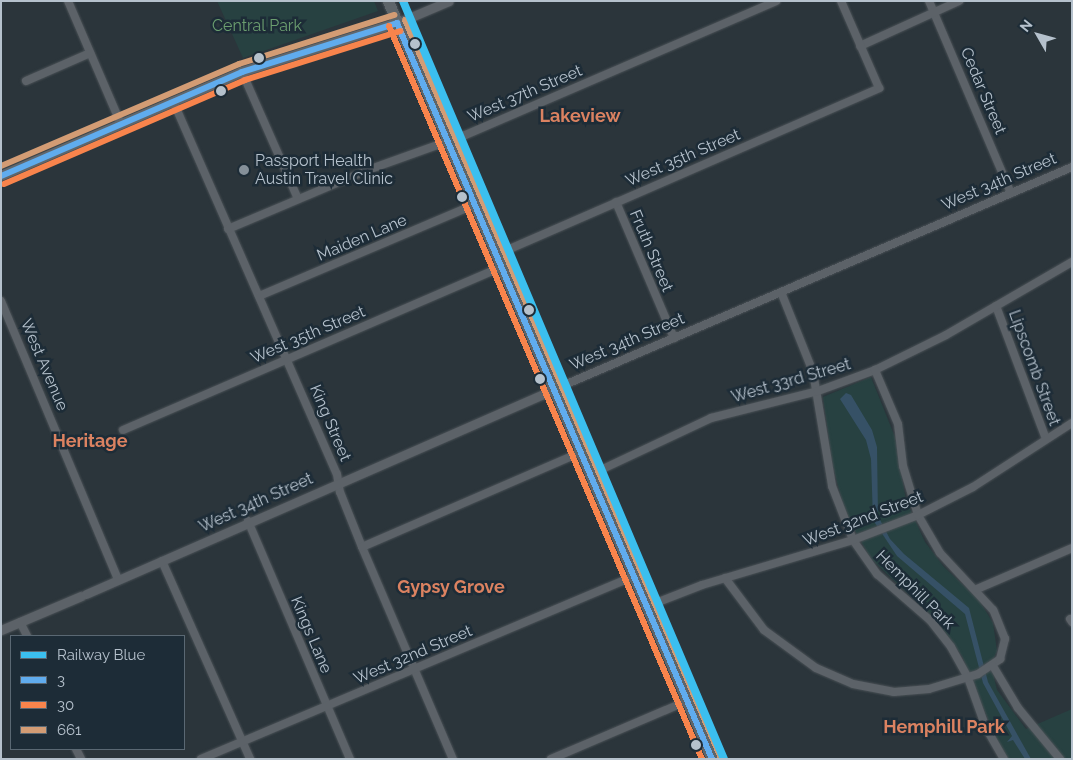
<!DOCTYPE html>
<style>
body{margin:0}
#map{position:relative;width:1073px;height:760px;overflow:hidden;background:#2b353b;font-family:Raleway,sans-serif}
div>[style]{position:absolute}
.green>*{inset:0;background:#274141}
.water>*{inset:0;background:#365166}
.roads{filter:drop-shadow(0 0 1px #495055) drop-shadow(0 0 1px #495055)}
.minor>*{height:8px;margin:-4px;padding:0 4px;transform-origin:4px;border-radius:4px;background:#5c6268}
.tertiary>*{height:9px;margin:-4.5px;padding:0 4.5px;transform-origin:4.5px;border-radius:4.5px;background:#5c6268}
.secondary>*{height:10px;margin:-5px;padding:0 5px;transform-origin:5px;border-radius:5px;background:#60676d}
.primary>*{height:11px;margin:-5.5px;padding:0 5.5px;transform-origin:5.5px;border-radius:5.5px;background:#5e656a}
.bus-1>*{height:6px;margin:-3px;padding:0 3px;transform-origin:3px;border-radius:3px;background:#60acee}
.bus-2>*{height:6px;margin:-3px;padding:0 3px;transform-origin:3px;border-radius:3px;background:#f8844c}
.bus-3>*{height:6px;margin:-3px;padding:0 3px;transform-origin:3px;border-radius:3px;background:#d39c74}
.rail-1>*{height:8px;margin:-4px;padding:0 4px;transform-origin:4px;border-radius:4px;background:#3bbfef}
.dots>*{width:14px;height:14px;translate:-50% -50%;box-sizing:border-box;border:2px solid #1d2c37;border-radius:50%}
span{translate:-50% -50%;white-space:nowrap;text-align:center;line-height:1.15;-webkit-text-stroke:5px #1d2c37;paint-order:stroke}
.park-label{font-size:16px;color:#6b9e6f}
.street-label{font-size:16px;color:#b5c1cc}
.poi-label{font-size:16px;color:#b5c1cc}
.left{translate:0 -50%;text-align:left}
.neighbourhood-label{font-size:18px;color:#db8261;font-weight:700}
.frame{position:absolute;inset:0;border:2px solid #b5c1cc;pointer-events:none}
.legend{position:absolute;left:10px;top:635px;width:175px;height:115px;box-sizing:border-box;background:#1d2c37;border:1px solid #5a6873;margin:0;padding:6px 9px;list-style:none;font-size:15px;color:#b5c1cc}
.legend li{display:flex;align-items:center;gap:10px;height:25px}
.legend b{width:25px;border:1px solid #5a6873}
.north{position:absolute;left:1013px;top:10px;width:50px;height:50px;-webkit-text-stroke:4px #1d2c37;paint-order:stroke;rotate:308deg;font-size:14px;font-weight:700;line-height:20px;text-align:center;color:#b5c1cc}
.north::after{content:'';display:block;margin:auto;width:18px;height:22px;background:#b5c1cc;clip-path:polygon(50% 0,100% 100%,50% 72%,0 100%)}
</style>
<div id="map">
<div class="green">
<div style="clip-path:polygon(217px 1px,374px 1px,378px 11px,243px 58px)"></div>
<div style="clip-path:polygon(871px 377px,895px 437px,906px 500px,925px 542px,944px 567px,979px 600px,993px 623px,997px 651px,991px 665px,997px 690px,1026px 729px,1072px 709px,1072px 759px,1008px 759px,996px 739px,962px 656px,937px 621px,871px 559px,846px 515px,833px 467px,823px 397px)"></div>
</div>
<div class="water">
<div style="clip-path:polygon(846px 393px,851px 395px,872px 430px,877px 447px,878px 516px,890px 539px,904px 554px,969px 608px,988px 682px,1031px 759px,1025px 759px,1013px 740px,1007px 742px,1012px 736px,983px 683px,965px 614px,897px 556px,873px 520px,871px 459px,866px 440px,840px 399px)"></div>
</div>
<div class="roads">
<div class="minor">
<div style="left:68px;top:1px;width:134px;rotate:66.7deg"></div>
<div style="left:929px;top:1px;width:209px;rotate:66.9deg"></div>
<div style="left:860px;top:46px;width:109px;rotate:-24.4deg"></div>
<div style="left:242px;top:72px;width:139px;rotate:66.2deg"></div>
<div style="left:26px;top:81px;width:70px;rotate:-23.6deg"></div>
<div style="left:173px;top:101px;width:407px;rotate:66.3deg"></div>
<div style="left:337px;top:474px;width:18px;rotate:81deg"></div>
<div style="left:340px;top:492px;width:59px;rotate:68.2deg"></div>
<div style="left:362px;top:547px;width:231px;rotate:66.8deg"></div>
<div style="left:616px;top:202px;width:148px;rotate:66.9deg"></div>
<div style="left:228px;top:229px;width:152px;rotate:-22.9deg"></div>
<div style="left:368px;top:170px;width:101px;rotate:-19.7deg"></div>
<div style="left:463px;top:136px;width:341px;rotate:-23.3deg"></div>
<div style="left:498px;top:254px;width:416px;rotate:-23.5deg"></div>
<div style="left:879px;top:88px;width:95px;rotate:-113.6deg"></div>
<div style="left:781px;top:292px;width:86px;rotate:68.2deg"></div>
<div style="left:813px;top:372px;width:116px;rotate:80.5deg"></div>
<div style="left:832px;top:486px;width:58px;rotate:68.7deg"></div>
<div style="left:853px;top:540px;width:42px;rotate:54.8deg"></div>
<div style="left:877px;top:574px;width:70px;rotate:41deg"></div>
<div style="left:930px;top:620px;width:34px;rotate:52deg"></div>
<div style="left:951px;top:647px;width:35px;rotate:61deg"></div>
<div style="left:968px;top:678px;width:53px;rotate:70.2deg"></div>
<div style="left:986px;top:728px;width:36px;rotate:60deg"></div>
<div style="left:259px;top:296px;width:236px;rotate:-23deg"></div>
<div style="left:1px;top:301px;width:302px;rotate:67.2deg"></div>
<div style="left:996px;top:306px;width:142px;rotate:69.4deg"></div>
<div style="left:555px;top:389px;width:563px;rotate:-23.24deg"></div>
<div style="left:123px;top:430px;width:415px;rotate:-23.3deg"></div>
<div style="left:592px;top:474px;width:132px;rotate:-25.2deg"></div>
<div style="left:711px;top:418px;width:110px;rotate:-14.2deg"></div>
<div style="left:818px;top:391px;width:61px;rotate:-20.2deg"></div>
<div style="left:875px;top:370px;width:79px;rotate:-26.2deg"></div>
<div style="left:946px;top:335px;width:146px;rotate:-30.1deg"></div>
<div style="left:248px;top:521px;width:259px;rotate:66.8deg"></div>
<div style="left:362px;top:547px;width:240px;rotate:-23.4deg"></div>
<div style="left:162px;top:561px;width:217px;rotate:66deg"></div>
<div style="left:725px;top:578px;width:65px;rotate:53.1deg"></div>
<div style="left:764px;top:630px;width:64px;rotate:36.2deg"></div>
<div style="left:816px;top:668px;width:40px;rotate:23.4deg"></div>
<div style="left:853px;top:684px;width:42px;rotate:11deg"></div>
<div style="left:894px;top:692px;width:35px;rotate:-5deg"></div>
<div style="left:929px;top:689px;width:51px;rotate:-17deg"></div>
<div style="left:978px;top:674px;width:27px;rotate:-34deg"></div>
<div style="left:1000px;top:659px;width:21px;rotate:-76deg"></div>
<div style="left:1005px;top:639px;width:31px;rotate:-112deg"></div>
<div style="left:993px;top:610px;width:78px;rotate:-132.9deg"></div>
<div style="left:940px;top:553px;width:44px;rotate:-120.1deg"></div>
<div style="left:918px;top:515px;width:51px;rotate:-107deg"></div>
<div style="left:903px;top:466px;width:42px;rotate:-96.8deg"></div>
<div style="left:898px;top:424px;width:59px;rotate:-113.1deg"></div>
<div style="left:977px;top:589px;width:103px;rotate:-23.3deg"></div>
<div style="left:648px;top:606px;width:58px;rotate:-21.3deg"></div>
<div style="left:702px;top:585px;width:158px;rotate:-16.6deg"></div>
<div style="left:853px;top:540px;width:70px;rotate:-21deg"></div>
<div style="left:918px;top:515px;width:62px;rotate:-27deg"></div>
<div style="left:973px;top:487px;width:118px;rotate:-32.9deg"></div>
<div style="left:1070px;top:619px;width:4px;rotate:56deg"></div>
<div style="left:20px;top:622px;width:16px;rotate:63deg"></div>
<div style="left:993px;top:666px;width:49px;rotate:59.2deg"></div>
<div style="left:1018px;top:708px;width:66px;rotate:50.5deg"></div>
<div style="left:76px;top:749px;width:11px;rotate:63deg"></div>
<div style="left:201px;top:759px;width:471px;rotate:-22.9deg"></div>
<div style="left:551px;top:759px;width:148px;rotate:-23.1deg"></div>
</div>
<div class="tertiary">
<div style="left:397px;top:23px;width:56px;rotate:-22.9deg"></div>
<div style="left:86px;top:594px;width:512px;rotate:-23.61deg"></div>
<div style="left:1px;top:630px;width:87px;rotate:-23deg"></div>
</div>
<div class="secondary">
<div style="left:1px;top:176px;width:262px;rotate:-23.3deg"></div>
<div style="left:242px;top:72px;width:163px;rotate:-17.5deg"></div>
</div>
<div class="primary">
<div style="left:388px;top:1px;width:824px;rotate:66.86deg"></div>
</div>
</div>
<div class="bus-1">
<div style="left:397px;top:23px;width:801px;rotate:66.83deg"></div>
<div style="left:1px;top:176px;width:262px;rotate:-23.3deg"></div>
<div style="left:242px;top:72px;width:163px;rotate:-17.5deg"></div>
</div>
<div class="bus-2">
<div style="left:389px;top:26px;width:797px;rotate:66.88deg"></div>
<div style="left:4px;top:184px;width:262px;rotate:-23.3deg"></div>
<div style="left:245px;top:80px;width:163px;rotate:-17.5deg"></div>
</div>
<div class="bus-3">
<div style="left:405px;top:20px;width:801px;rotate:66.83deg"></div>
<div style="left:1px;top:166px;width:259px;rotate:-23.2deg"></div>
<div style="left:239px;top:64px;width:163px;rotate:-17.5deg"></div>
</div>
<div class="rail-1">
<div style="left:403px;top:1px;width:823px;rotate:67.05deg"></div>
</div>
<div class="dots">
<div style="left:415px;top:44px;background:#b5c1cc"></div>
<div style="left:259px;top:58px;background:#b5c1cc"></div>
<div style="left:221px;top:91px;background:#b5c1cc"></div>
<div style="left:244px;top:170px;background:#859099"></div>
<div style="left:462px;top:197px;background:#b5c1cc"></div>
<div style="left:529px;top:310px;background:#b5c1cc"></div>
<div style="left:540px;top:379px;background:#b5c1cc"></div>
<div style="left:696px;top:745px;background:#b5c1cc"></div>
</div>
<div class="park-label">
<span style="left:257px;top:26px">Central Park</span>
</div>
<div class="street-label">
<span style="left:983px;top:91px;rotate:67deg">Cedar Street</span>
<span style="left:525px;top:94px;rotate:-23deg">West 37th Street</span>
<span style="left:683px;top:158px;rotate:-23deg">West 35th Street</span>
<span style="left:999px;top:182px;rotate:-23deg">West 34th Street</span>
<span style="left:362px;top:238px;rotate:-23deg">Maiden Lane</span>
<span style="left:651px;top:251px;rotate:67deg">Fruth Street</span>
<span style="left:308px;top:335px;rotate:-23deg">West 35th Street</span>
<span style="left:627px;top:342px;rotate:-23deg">West 34th Street</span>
<span style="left:44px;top:365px;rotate:67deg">West Avenue</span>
<span style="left:1034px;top:368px;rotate:70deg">Lipscomb Street</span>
<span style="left:791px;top:381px;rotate:-16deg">West 33rd Street</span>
<span style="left:330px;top:423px;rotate:67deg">King Street</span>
<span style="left:256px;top:503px;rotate:-24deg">West 34th Street</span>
<span style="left:863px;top:519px;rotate:-21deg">West 32nd Street</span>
<span style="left:915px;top:590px;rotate:45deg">Hemphill Park</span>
<span style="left:311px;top:635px;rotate:67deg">Kings Lane</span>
<span style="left:413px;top:655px;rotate:-23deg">West 32nd Street</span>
</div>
<div class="poi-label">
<span class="left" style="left:255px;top:170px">Passport Health<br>Austin Travel Clinic</span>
</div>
<div class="neighbourhood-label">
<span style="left:580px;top:116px">Lakeview</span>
<span style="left:90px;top:441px">Heritage</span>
<span style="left:451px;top:587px">Gypsy Grove</span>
<span style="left:944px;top:727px">Hemphill Park</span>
</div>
<div class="frame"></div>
<ul class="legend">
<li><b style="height:6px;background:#3bbfef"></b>Railway Blue</li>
<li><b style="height:6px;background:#60acee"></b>3</li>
<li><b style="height:6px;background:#f8844c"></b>30</li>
<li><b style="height:6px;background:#d39c74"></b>661</li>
</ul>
<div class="north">N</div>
</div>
